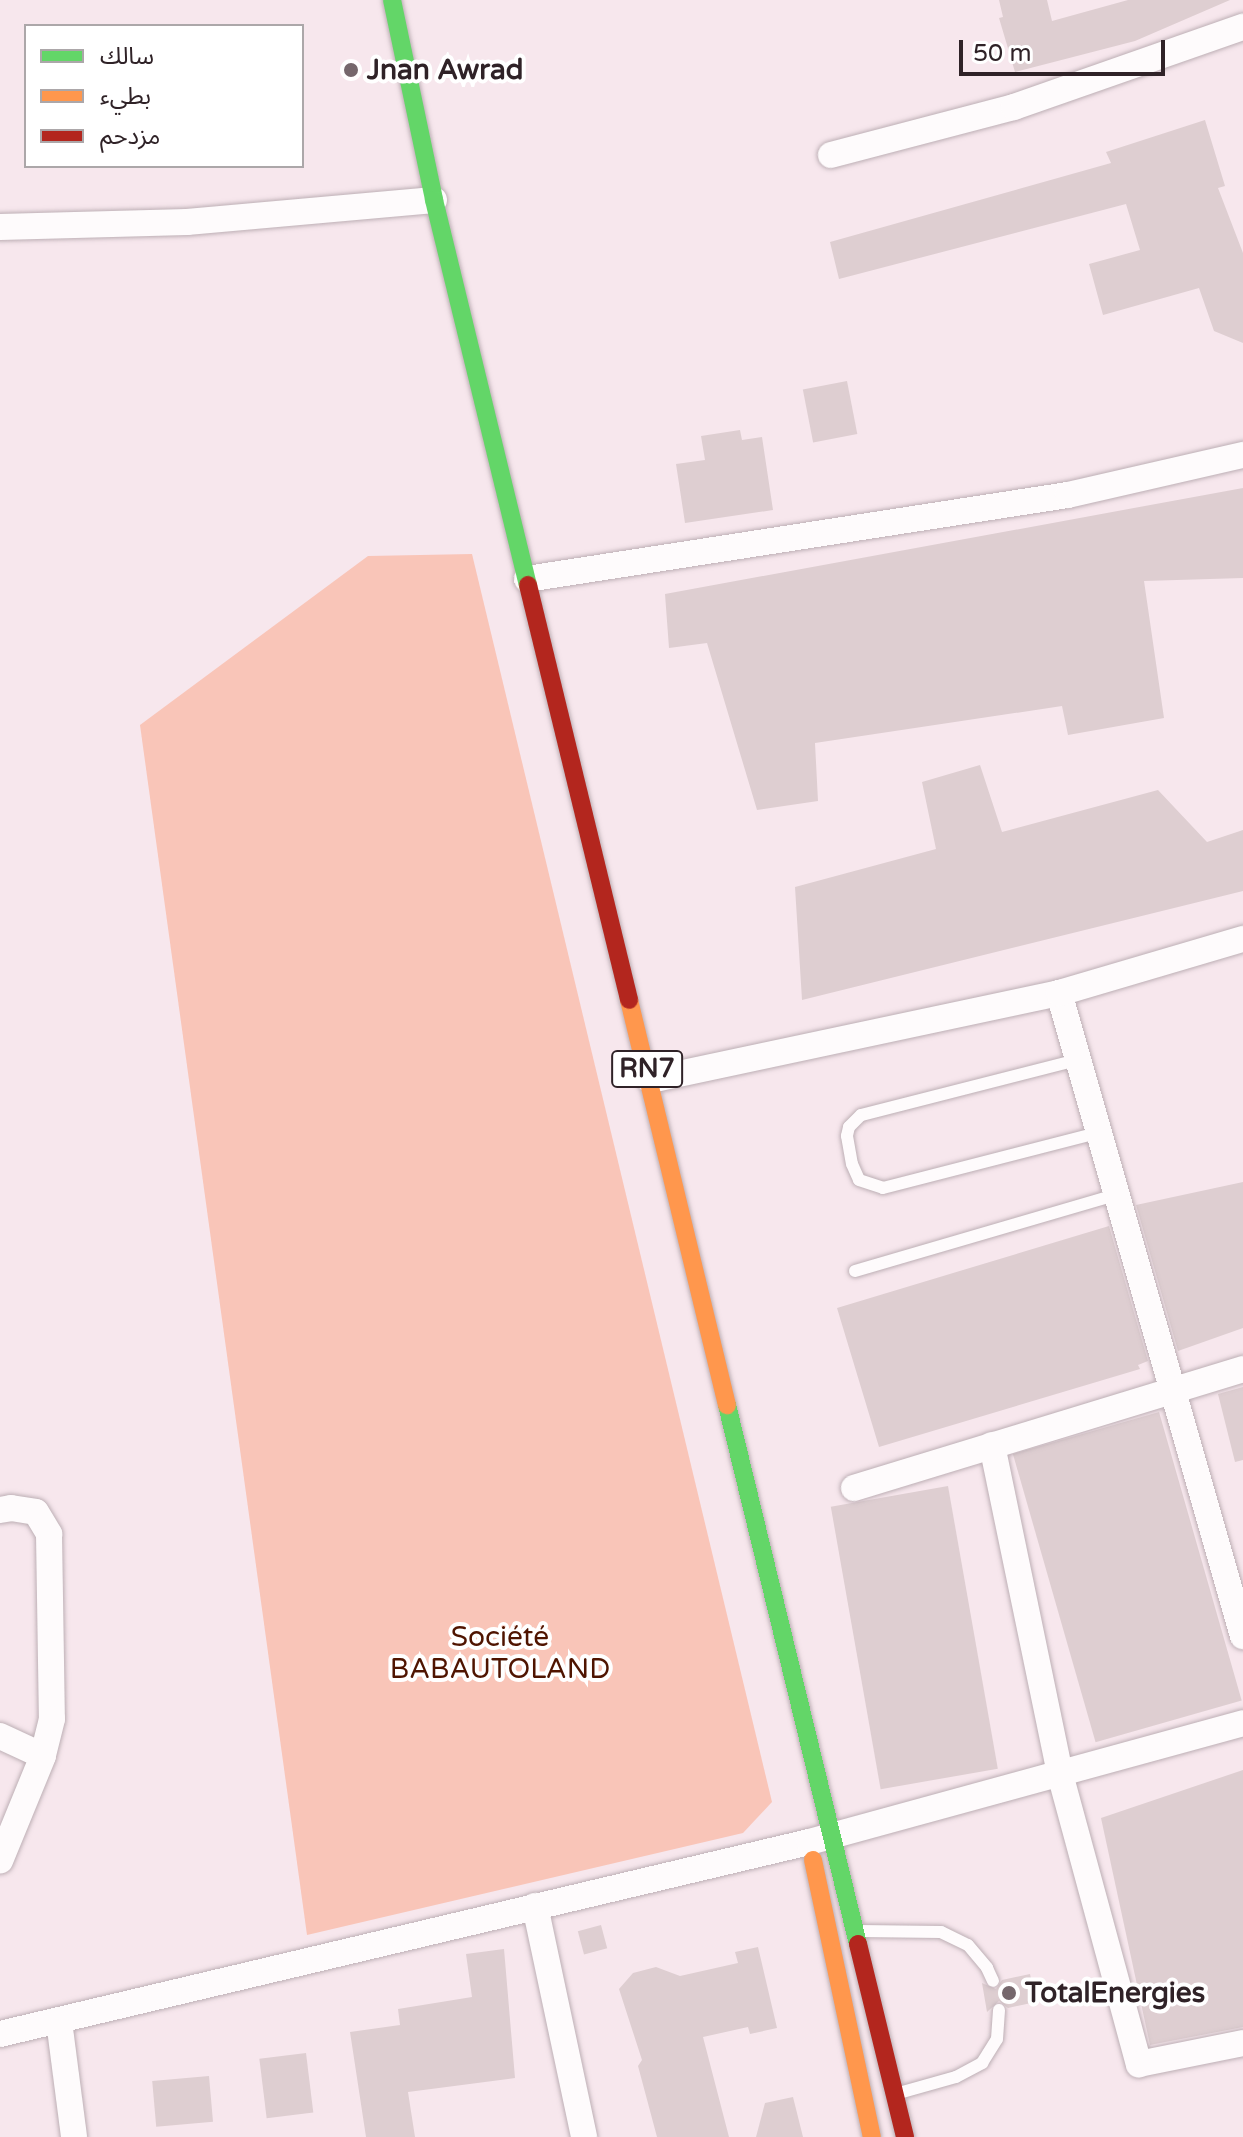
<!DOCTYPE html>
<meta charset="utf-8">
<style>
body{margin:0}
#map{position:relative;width:1243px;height:2137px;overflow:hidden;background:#f7e7ed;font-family:"Varela Round","Noto Sans Arabic",sans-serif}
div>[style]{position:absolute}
.green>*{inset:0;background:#f9c5b8}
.building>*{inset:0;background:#deced1;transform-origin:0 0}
.roads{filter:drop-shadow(0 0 2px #bdafb5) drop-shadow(0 0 2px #bdafb5)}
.lane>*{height:12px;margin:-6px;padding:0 6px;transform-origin:6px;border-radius:6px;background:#fefbfc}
.street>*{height:26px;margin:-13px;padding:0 13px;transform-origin:13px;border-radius:13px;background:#fefbfc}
.fast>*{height:18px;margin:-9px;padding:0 9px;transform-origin:9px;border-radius:9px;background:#63d668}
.slow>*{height:18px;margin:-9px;padding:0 9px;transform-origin:9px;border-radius:9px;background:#ff974d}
.jam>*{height:18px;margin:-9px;padding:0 9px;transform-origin:9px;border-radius:9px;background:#b3261e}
.dots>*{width:22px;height:22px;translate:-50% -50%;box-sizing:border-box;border:4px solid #fff;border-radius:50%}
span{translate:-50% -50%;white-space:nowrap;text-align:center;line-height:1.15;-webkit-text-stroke:8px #fff;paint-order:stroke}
.shield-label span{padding:2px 6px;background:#fff;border:2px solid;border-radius:6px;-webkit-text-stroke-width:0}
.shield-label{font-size:26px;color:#2f2227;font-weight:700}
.poi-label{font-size:28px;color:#2f2227;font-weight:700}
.left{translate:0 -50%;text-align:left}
.park-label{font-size:28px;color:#4f1400}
.legend{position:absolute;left:24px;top:24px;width:280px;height:144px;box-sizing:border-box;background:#fff;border:2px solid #aca7a9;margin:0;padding:10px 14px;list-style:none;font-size:24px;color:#2f2227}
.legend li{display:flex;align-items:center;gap:16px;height:40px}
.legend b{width:40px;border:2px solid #aca7a9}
.scale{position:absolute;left:959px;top:40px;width:206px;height:36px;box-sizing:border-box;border:4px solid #2f2227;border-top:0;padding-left:10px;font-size:24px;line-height:28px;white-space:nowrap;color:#2f2227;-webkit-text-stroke:6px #fff;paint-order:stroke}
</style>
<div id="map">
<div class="green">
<div style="clip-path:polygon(472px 554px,772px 1802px,743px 1833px,307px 1935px,140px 725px,368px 556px)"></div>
</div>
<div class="building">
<div style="clip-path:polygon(999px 0,1047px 0,1052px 21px,1128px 0,1230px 0,1135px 41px,1015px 72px,999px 18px,1003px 17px)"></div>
<div style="clip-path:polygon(1205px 120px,1225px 186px,1218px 188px,1243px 253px,1243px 343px,1214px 331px,1199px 288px,1103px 315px,1089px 264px,1140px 250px,1126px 204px,839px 279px,830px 242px,1111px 163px,1106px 152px)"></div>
<div style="left:847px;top:381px;width:54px;height:45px;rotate:79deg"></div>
<div style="clip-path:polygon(740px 430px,742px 440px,762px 437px,773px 510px,685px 523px,676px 464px,705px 460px,701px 436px)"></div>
<div style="clip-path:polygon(1243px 488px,1243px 578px,1144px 581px,1164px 718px,1068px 735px,1062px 706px,815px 743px,818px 801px,757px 810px,707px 643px,669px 648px,665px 594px)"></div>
<div style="clip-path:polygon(980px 765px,1002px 832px,1158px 790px,1207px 842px,1243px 830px,1243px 891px,802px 1000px,795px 887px,936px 849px,922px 782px)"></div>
<div style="clip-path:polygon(1243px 1182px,1243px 1328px,1178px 1351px,1136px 1205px)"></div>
<div style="clip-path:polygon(1109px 1226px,1148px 1361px,1138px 1365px,1140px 1369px,879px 1447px,837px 1308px)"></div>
<div style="clip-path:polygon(1243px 1387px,1243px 1460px,1235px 1462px,1218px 1394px)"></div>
<div style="left:1159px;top:1412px;width:300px;height:152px;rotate:74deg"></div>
<div style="left:948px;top:1486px;width:287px;height:119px;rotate:80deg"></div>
<div style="clip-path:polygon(1243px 1770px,1243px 2027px,1150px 2045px,1101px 1818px)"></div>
<div style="left:601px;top:1925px;width:24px;height:24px;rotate:75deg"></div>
<div style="clip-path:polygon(758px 1947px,777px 2028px,750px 2034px,748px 2027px,703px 2037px,729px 2137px,657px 2137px,638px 2066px,642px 2060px,619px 1989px,633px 1973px,656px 1967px,680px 1976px,738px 1963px,735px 1952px)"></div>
<div style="clip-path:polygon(504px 1949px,515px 2078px,408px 2092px,415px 2137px,366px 2137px,350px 2032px,400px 2025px,398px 2009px,472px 1997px,466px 1954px)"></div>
<div style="clip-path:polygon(1030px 1974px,1036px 2002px,1008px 2008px,999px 2001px,987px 2012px,982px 1983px,996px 1989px,1002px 1980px)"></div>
<div style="left:306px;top:2053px;width:60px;height:47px;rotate:83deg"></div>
<div style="left:209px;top:2076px;width:46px;height:57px;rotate:85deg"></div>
<div style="clip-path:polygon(793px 2097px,803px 2137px,756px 2137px,765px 2103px)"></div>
</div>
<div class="roads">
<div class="lane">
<div style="left:1077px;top:1060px;width:223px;rotate:165.7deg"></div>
<div style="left:861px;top:1115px;width:17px;rotate:135deg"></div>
<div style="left:849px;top:1127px;width:9px;rotate:103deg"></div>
<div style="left:847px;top:1136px;width:28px;rotate:80deg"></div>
<div style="left:852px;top:1164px;width:17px;rotate:66deg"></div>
<div style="left:859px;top:1180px;width:25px;rotate:18deg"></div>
<div style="left:883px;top:1188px;width:221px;rotate:-14.4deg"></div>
<div style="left:855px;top:1271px;width:271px;rotate:-16.3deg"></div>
<div style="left:860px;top:1931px;width:81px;rotate:0.7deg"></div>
<div style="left:941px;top:1932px;width:30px;rotate:26deg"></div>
<div style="left:968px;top:1945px;width:30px;rotate:50deg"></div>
<div style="left:987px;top:1968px;width:14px;rotate:65deg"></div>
<div style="left:899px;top:2093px;width:59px;rotate:-15.7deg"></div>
<div style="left:956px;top:2077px;width:30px;rotate:-28deg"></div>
<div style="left:982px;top:2063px;width:28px;rotate:-58deg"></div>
<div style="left:997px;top:2039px;width:29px;rotate:-86deg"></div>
</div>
<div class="street">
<div style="left:831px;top:155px;width:189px;rotate:-14.7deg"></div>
<div style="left:1014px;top:107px;width:243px;rotate:-19.3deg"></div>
<div style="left:0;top:227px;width:187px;rotate:-1.5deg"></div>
<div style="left:187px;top:222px;width:248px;rotate:-5.1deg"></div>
<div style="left:527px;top:579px;width:547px;rotate:-8.83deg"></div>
<div style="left:1068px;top:495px;width:180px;rotate:-12.9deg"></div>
<div style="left:1059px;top:993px;width:669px;rotate:74.03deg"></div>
<div style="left:650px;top:1080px;width:418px;rotate:-12deg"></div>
<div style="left:1059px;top:993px;width:192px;rotate:-16.4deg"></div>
<div style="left:992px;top:1445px;width:336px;rotate:78.3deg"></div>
<div style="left:1060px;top:1774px;width:301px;rotate:74.8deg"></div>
<div style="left:1139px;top:2064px;width:106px;rotate:-11.4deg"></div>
<div style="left:854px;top:1488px;width:407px;rotate:-17deg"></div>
<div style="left:0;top:1510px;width:11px;rotate:-10deg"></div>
<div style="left:11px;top:1508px;width:25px;rotate:9deg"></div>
<div style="left:36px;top:1512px;width:26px;rotate:59deg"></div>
<div style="left:49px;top:1534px;width:185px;rotate:89.1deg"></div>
<div style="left:52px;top:1719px;width:38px;rotate:104deg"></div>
<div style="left:43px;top:1756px;width:113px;rotate:112.3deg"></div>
<div style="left:0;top:1736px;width:47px;rotate:24.9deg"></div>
<div style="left:535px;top:1906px;width:236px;rotate:78deg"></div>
<div style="left:59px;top:2021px;width:117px;rotate:82.6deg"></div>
<div style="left:0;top:2034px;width:831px;rotate:-13.35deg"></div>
<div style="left:809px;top:1842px;width:450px;rotate:-15.3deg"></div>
</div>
<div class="fast">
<div style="left:392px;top:0;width:204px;rotate:78.1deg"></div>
<div style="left:434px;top:200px;width:396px;rotate:76.3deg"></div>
<div style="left:727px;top:1405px;width:555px;rotate:76.34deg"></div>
</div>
<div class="slow">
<div style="left:629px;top:1000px;width:417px;rotate:76.4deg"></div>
<div style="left:813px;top:1860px;width:283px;rotate:78deg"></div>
</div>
<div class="jam">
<div style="left:528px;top:585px;width:427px;rotate:76.3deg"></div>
<div style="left:858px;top:1944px;width:199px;rotate:76.3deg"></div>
</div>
</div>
<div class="dots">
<div style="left:351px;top:70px;background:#75676c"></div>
<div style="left:1009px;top:1993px;background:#75676c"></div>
</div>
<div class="shield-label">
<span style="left:647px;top:1069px">RN7</span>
</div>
<div class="poi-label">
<span class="left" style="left:367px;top:70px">Jnan Awrad</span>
<span class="left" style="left:1025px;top:1993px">TotalEnergies</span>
</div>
<div class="park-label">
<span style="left:500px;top:1653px">Société<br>BABAUTOLAND</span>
</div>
<ul class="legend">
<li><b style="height:10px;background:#63d668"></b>سالك</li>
<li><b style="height:10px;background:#ff974d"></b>بطيء</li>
<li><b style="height:10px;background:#b3261e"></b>مزدحم</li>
</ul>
<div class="scale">50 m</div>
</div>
